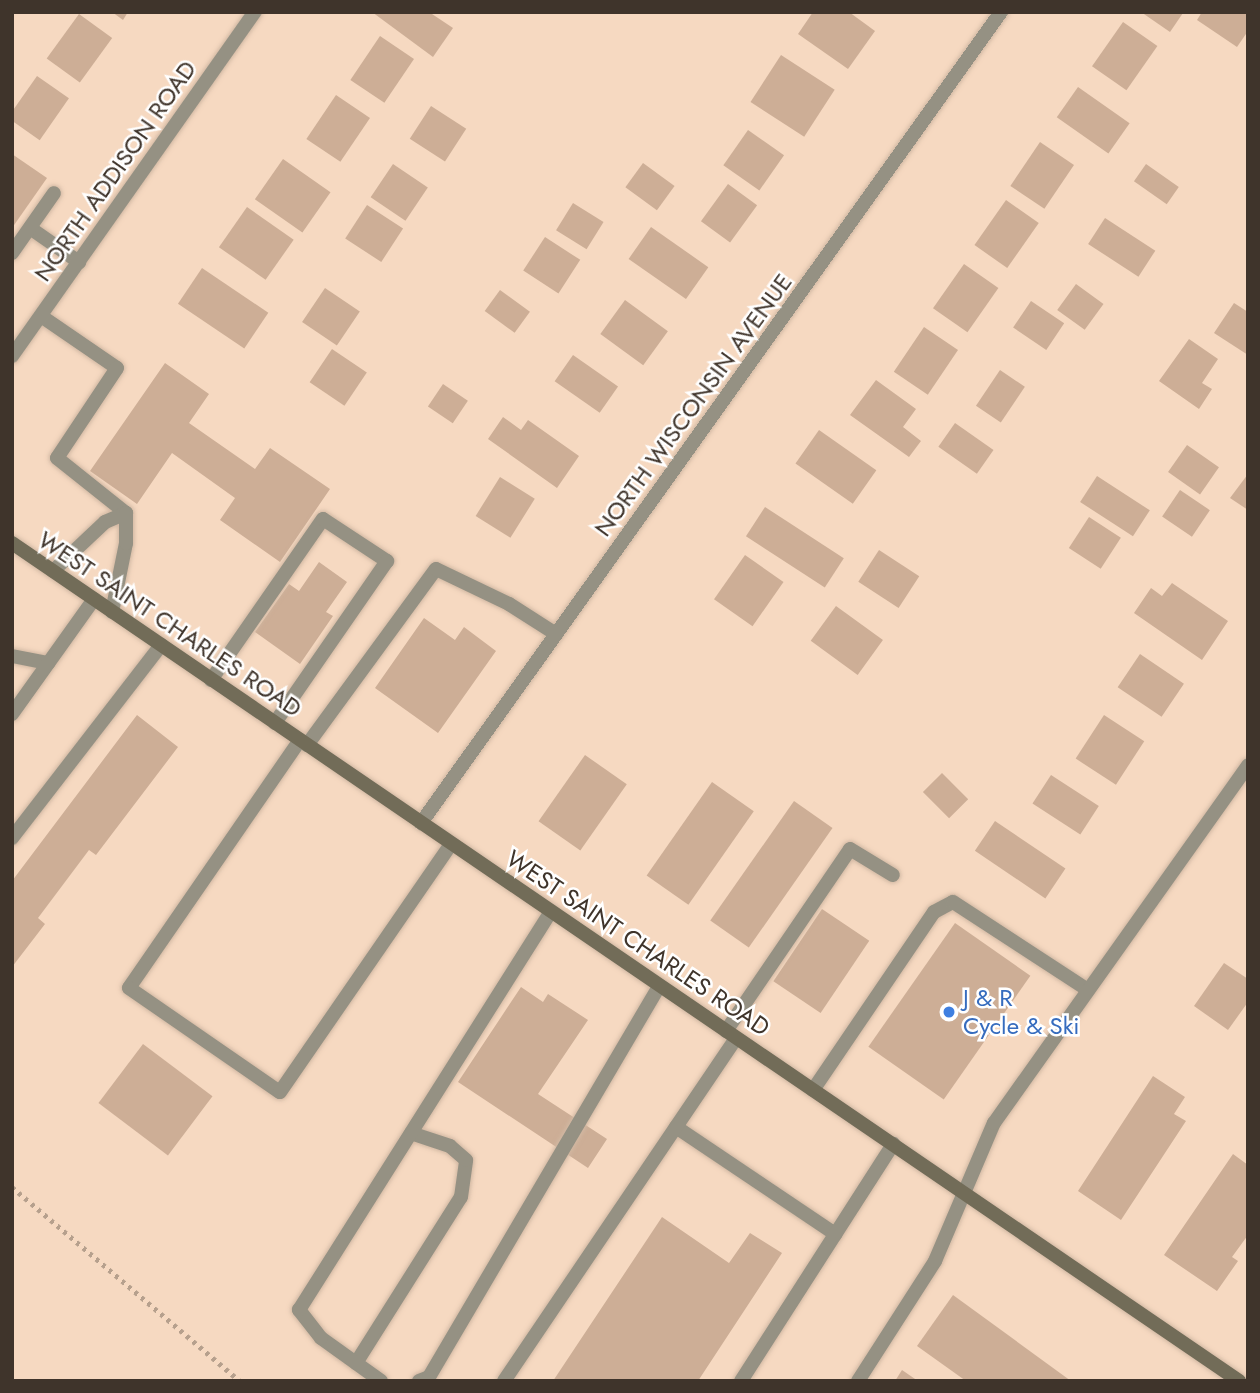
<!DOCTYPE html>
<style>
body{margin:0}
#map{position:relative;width:1260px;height:1393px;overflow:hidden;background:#f6d9c1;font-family:Jost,sans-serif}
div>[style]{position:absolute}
.building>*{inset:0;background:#cdae96;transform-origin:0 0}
.path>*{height:4.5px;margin-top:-2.25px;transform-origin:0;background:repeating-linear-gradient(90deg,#b6a08d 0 3.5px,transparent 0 8.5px)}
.roads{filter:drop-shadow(0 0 2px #d1b8a3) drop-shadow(0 0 2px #d1b8a3)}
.service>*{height:14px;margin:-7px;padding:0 7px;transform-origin:7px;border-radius:7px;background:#959183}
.minor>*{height:14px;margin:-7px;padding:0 7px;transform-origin:7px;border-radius:7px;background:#959183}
.tertiary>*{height:14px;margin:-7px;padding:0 7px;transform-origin:7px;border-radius:7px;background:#959183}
.secondary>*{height:14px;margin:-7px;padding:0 7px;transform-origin:7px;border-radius:7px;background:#726c58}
.dots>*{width:19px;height:19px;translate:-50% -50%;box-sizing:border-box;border:4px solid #fff;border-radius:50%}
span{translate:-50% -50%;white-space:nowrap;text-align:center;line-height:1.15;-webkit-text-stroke:5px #fff;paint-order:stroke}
.street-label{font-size:24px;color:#3f342b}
.shop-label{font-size:24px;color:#366cbe}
.left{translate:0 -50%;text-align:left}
.frame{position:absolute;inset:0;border:14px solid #3f342b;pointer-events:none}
</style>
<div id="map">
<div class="building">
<div style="clip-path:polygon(112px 12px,128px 12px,123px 20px)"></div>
<div style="clip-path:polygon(372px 12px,429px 12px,453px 28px,433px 57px)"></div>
<div style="clip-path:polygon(813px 12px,849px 12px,875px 31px,848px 69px,798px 34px)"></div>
<div style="clip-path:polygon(1141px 12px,1181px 12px,1183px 13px,1170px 32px)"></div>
<div style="clip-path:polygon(1202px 12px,1248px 12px,1248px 31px,1237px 47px,1197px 20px)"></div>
<div style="left:79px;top:14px;width:41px;height:55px;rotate:36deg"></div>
<div style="left:1123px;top:22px;width:42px;height:54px;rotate:35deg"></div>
<div style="left:380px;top:36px;width:41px;height:53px;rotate:34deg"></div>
<div style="left:781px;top:55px;width:64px;height:56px;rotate:33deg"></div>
<div style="left:37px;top:76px;width:39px;height:51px;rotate:35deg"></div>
<div style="left:1078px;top:87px;width:63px;height:37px;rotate:35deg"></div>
<div style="left:336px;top:95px;width:41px;height:53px;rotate:34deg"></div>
<div style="left:431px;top:106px;width:42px;height:39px;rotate:33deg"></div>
<div style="left:748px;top:130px;width:44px;height:43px;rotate:35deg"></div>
<div style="left:1040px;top:142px;width:41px;height:53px;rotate:34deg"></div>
<div style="clip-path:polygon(12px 154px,47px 178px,12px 228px)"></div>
<div style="left:283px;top:159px;width:58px;height:49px;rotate:35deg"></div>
<div style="left:643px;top:163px;width:39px;height:30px;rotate:36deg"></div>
<div style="left:393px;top:164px;width:42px;height:40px;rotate:34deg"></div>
<div style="left:1146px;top:164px;width:40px;height:21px;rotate:35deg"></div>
<div style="left:728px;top:184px;width:36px;height:46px;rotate:36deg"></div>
<div style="left:1006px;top:200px;width:40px;height:55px;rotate:35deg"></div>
<div style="left:573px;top:203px;width:36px;height:32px;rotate:32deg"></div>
<div style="left:367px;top:205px;width:43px;height:40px;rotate:33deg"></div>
<div style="left:247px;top:207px;width:57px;height:49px;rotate:35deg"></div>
<div style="left:1105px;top:218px;width:60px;height:31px;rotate:33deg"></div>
<div style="left:651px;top:227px;width:70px;height:39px;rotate:35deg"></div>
<div style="left:545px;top:237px;width:42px;height:40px;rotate:33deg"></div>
<div style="left:964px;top:264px;width:42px;height:54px;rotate:35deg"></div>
<div style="left:202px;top:268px;width:80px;height:43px;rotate:34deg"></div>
<div style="left:1076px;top:284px;width:34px;height:32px;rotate:36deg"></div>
<div style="left:325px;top:288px;width:42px;height:41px;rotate:34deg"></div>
<div style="left:500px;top:290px;width:37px;height:26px;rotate:36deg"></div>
<div style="left:625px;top:300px;width:53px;height:42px;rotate:36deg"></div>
<div style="left:1031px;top:301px;width:40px;height:32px;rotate:34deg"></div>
<div style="clip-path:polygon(1234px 303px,1248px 312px,1248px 355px,1214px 333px)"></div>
<div style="left:924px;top:327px;width:41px;height:54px;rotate:34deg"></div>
<div style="clip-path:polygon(1189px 339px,1218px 359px,1202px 383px,1212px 389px,1199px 409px,1159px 381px)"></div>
<div style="left:332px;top:349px;width:42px;height:40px;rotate:34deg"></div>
<div style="left:573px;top:355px;width:55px;height:32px;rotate:35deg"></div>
<div style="clip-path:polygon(165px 363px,209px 394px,189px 423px,255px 469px,270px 448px,330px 489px,280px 562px,220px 520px,235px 498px,172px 453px,137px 504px,90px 471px)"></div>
<div style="left:1000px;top:370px;width:30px;height:43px;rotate:34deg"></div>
<div style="clip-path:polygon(876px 380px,916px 409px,903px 427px,921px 441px,909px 457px,850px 415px)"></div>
<div style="left:443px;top:384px;width:30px;height:27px;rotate:34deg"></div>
<div style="clip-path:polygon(503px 417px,521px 430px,528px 420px,579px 456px,557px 488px,488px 439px)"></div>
<div style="left:955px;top:423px;width:47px;height:29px;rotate:35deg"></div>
<div style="left:819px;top:430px;width:70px;height:41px;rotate:35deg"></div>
<div style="left:1187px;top:445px;width:39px;height:33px;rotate:35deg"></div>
<div style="clip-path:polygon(1248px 474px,1248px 510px,1230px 498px)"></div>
<div style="left:1097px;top:476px;width:63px;height:31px;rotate:33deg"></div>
<div style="left:500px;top:477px;width:41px;height:46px;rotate:32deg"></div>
<div style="left:1180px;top:490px;width:36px;height:32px;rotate:34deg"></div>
<div style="left:765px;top:507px;width:94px;height:35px;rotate:33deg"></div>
<div style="left:1089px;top:517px;width:38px;height:37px;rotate:33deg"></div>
<div style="left:879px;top:550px;width:48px;height:38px;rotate:33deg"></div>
<div style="left:745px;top:555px;width:47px;height:54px;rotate:35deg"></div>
<div style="clip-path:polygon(319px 562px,347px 582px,326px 612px,333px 616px,300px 664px,255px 632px,289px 584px,299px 591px)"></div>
<div style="clip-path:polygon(1172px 583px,1228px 621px,1202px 660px,1134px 613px,1151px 588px,1162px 596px)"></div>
<div style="left:836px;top:606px;width:58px;height:43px;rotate:36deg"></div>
<div style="clip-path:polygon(424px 618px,455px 640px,464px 627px,496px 651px,438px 733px,375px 688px)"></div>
<div style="left:1140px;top:654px;width:53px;height:40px;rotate:34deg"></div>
<div style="clip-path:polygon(137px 715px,178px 747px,96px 855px,89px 850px,38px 918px,45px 924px,12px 967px,12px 881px)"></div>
<div style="left:1104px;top:715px;width:48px;height:52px;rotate:33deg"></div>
<div style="left:585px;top:755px;width:51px;height:81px;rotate:35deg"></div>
<div style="left:942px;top:773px;width:37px;height:27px;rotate:45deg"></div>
<div style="left:1051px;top:775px;width:57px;height:34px;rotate:33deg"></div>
<div style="left:712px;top:782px;width:51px;height:114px;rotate:35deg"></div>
<div style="left:794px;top:801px;width:47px;height:146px;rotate:35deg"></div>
<div style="left:995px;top:821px;width:85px;height:36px;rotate:34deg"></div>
<div style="left:822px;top:909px;width:57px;height:87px;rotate:34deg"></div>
<div style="left:955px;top:923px;width:92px;height:151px;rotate:35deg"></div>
<div style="clip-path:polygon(1224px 963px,1248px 979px,1248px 1002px,1228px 1030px,1194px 1006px)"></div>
<div style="clip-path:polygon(521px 987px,543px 1002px,548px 994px,588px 1020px,538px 1094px,607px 1139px,588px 1168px,458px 1082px)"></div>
<div style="left:143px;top:1044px;width:87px;height:74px;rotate:37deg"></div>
<div style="clip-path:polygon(1153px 1076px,1185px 1097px,1174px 1114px,1186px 1121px,1121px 1220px,1078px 1191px)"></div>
<div style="clip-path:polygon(1233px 1154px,1248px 1165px,1248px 1235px,1232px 1257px,1238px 1261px,1217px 1291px,1164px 1255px)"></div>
<div style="clip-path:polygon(662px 1217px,729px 1263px,750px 1233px,782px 1253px,698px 1381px,553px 1381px)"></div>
<div style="clip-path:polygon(953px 1295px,1071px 1381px,966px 1381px,917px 1346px)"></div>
<div style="clip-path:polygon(902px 1370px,918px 1381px,895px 1381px)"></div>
</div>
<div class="path">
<div style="left:12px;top:1187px;width:299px;rotate:40.4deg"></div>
</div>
<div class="roads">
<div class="service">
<div style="left:30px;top:228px;width:60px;rotate:34.8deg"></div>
<div style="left:12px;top:253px;width:73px;rotate:-55deg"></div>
<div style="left:41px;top:316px;width:92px;rotate:34.4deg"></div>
<div style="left:117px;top:368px;width:108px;rotate:123.7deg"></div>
<div style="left:57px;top:458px;width:88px;rotate:38.6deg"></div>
<div style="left:53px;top:571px;width:71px;rotate:-43.3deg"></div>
<div style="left:105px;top:522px;width:23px;rotate:-23deg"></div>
<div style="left:112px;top:612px;width:70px;rotate:-78.5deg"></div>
<div style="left:126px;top:543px;width:30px;rotate:-90deg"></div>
<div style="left:12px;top:656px;width:37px;rotate:11deg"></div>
<div style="left:211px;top:680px;width:196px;rotate:-55.2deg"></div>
<div style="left:323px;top:519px;width:77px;rotate:33.3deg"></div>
<div style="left:387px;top:561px;width:197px;rotate:124.7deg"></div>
<div style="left:12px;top:714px;width:141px;rotate:-54.5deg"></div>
<div style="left:300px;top:740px;width:301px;rotate:124.6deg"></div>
<div style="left:129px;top:988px;width:183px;rotate:34.6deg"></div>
<div style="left:280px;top:1092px;width:301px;rotate:-55.4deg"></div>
<div style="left:307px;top:745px;width:218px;rotate:-53.8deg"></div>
<div style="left:436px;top:569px;width:81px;rotate:25.6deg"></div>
<div style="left:509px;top:604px;width:56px;rotate:32.6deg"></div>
<div style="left:12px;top:838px;width:244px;rotate:-52.3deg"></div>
<div style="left:726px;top:1031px;width:220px;rotate:-55.7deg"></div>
<div style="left:850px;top:849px;width:50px;rotate:31.2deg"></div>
<div style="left:813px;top:1090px;width:215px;rotate:-55.8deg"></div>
<div style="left:934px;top:912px;width:21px;rotate:-28deg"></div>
<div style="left:953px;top:902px;width:161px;rotate:33.1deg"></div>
<div style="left:676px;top:1127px;width:192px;rotate:33.9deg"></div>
<div style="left:356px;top:1363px;width:196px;rotate:-57.7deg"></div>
<div style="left:461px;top:1197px;width:37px;rotate:-82deg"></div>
<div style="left:466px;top:1160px;width:21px;rotate:-139deg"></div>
<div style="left:450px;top:1146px;width:41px;rotate:-161.6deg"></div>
<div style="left:381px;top:1381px;width:74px;rotate:-144.4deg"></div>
<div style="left:321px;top:1338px;width:36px;rotate:-128deg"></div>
<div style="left:299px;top:1310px;width:471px;rotate:-57.7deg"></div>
<div style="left:419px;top:1381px;width:11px;rotate:-22deg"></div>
<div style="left:429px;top:1377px;width:454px;rotate:-59.5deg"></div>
<div style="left:504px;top:1381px;width:414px;rotate:-55.9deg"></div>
<div style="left:741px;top:1381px;width:282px;rotate:-57.3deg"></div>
</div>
<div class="minor">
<div style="left:421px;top:823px;width:997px;rotate:-54.43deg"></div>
<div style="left:858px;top:1381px;width:143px;rotate:-57.3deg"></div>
<div style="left:935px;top:1261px;width:150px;rotate:-66.9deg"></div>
<div style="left:994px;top:1123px;width:439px;rotate:-54.6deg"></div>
</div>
<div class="tertiary">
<div style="left:12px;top:356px;width:421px;rotate:-54.8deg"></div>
</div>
<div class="secondary">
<div style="left:12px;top:543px;width:1486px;rotate:34.33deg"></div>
</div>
</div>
<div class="dots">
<div style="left:949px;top:1012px;background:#3f7fe0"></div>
</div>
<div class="street-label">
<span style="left:115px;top:171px;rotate:-55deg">NORTH ADDISON ROAD</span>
<span style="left:693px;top:405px;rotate:-54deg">NORTH WISCONSIN AVENUE</span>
<span style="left:170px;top:624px;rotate:34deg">WEST SAINT CHARLES ROAD</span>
<span style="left:638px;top:943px;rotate:34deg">WEST SAINT CHARLES ROAD</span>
</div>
<div class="shop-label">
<span class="left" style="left:963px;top:1012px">J &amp; R<br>Cycle &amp; Ski</span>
</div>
<div class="frame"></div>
</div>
